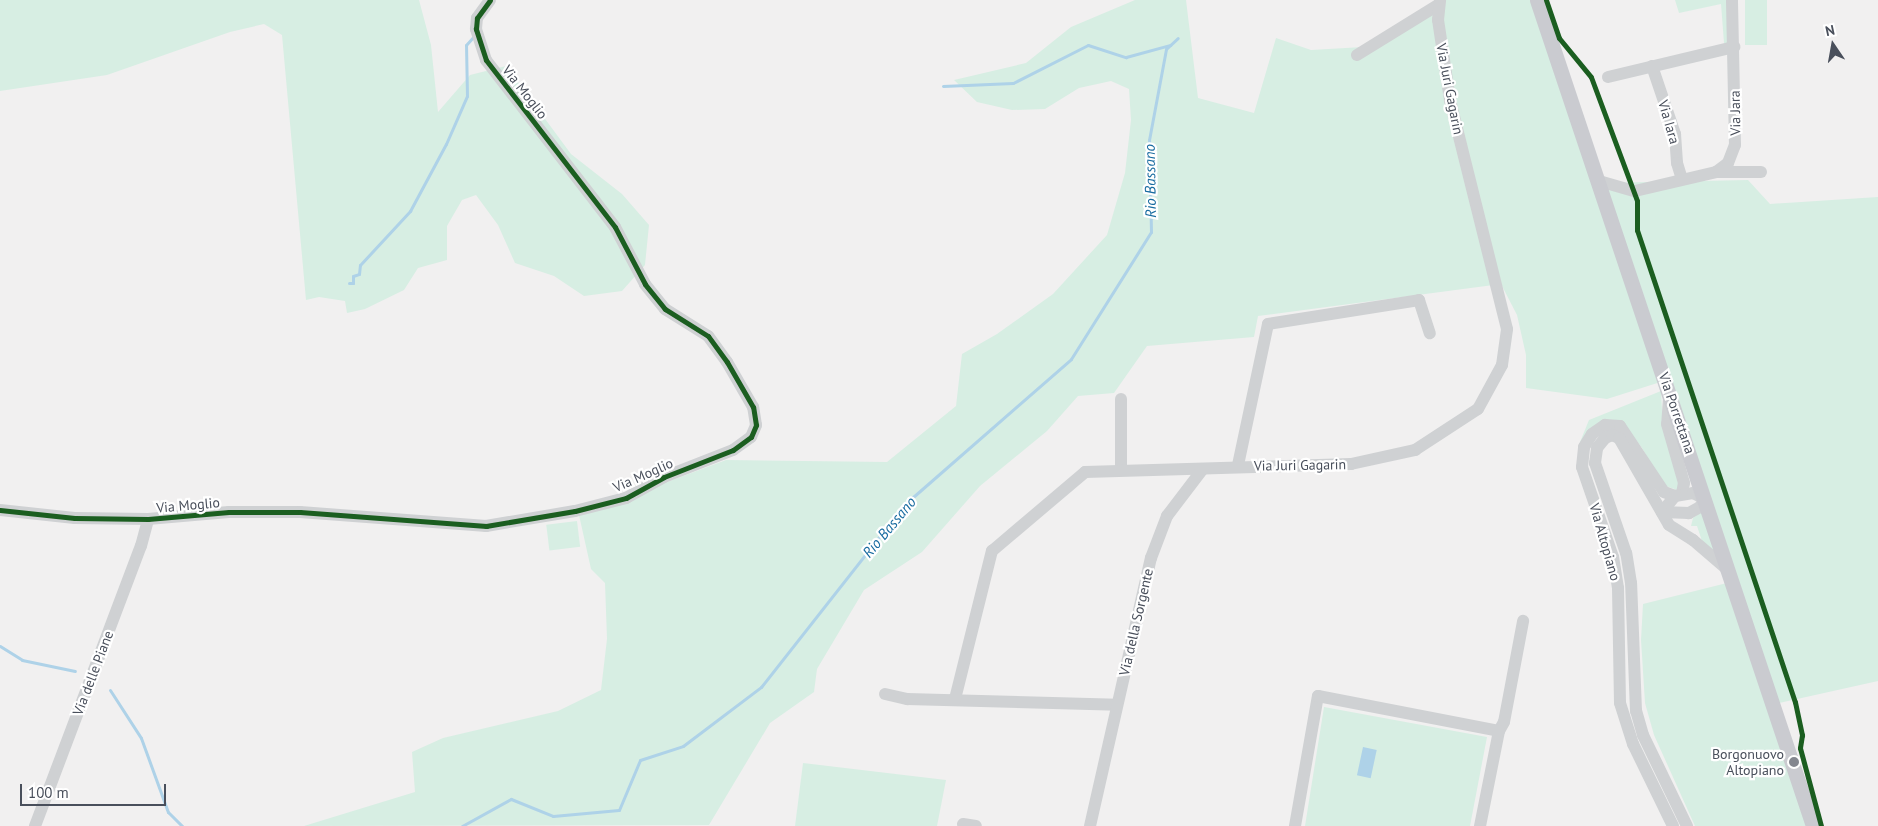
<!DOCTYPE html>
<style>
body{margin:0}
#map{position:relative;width:1878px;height:826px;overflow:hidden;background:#f1f0f0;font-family:"PT Sans",sans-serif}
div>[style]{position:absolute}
.green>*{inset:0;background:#d7eee3;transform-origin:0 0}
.water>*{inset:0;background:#aed2e8;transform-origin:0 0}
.stream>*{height:3px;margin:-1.5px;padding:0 1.5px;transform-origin:1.5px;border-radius:1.5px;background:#aed2e8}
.minor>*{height:12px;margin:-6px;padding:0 6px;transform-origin:6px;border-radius:6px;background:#cfd1d3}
.major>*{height:15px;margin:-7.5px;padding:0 7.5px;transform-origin:7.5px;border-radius:7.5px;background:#cacbd0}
.cycleway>*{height:5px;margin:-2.5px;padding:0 2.5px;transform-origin:2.5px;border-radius:2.5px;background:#1b5e20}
.dots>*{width:14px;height:14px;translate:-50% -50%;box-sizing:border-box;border:2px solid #fff;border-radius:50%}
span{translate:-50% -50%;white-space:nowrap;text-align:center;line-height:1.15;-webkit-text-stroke:4.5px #fff;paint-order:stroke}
.street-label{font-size:14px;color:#494f5b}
.poi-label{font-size:14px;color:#494f5b}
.right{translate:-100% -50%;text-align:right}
.water-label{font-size:15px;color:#186ba0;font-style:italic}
.north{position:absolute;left:1808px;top:20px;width:50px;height:50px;-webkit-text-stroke:4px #fff;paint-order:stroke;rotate:348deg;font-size:14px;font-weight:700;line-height:20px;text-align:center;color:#494f5b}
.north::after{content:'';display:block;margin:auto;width:18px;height:22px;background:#494f5b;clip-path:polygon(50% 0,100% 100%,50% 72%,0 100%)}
.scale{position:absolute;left:20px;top:784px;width:146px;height:22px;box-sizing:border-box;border:2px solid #494f5b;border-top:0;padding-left:6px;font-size:15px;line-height:18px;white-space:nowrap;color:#494f5b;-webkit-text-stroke:4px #fff;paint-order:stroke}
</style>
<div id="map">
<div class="green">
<div style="clip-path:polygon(0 0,419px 0,431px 45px,438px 112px,470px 75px,506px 66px,571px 154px,622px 194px,649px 225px,645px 265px,622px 291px,584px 296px,554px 276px,515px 263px,498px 225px,476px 195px,462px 200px,447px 226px,447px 260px,418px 268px,404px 290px,365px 309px,347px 313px,345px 301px,319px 297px,306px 300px,282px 35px,264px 24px,230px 32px,107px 75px,0 91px)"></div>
<div style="clip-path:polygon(1135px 0,1186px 0,1198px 98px,1254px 113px,1276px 38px,1311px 50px,1363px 47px,1439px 0,1536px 0,1601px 183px,1748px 180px,1770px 204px,1878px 197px,1878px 681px,1775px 704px,1814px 826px,1695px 826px,1654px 735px,1645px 703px,1641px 640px,1643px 604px,1735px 581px,1670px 379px,1607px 399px,1526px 388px,1526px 355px,1517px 315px,1501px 284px,1258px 316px,1254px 337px,1147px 346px,1114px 393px,1078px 396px,1047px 431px,980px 486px,922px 552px,864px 590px,817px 669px,814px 692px,770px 723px,709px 825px,304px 826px,415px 792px,412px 752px,443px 738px,558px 711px,601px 690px,607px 639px,605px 583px,591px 569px,579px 515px,726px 460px,887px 462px,956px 406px,962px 354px,997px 334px,1053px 294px,1107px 235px,1125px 173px,1131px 120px,1129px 89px,1111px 81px,1079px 88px,1045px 109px,1012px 110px,977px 102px,954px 80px,1026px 63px,1071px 27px)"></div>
<div style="clip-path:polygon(1675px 0,1728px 0,1727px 43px,1724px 43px,1721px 4px,1679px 13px)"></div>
<div style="left:1745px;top:0;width:22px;height:45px"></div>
<div style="clip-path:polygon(1661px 391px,1662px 410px,1680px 481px,1677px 490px,1663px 485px,1642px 448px,1626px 427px,1580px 442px,1589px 420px)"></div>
<div style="clip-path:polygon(1702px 511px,1718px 558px,1703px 544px,1697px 526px,1691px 526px,1693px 518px)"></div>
<div style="left:577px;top:521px;width:26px;height:31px;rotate:83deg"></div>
<div style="clip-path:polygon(1324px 707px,1487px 737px,1470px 826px,1305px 826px)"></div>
<div style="clip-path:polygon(803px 763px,946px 780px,937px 826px,795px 826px)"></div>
</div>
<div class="water">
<div style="left:1363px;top:747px;width:14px;height:29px;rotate:12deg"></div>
</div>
<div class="stream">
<div style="left:943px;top:86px;width:70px;rotate:-2.5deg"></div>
<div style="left:1013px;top:83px;width:84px;rotate:-26.9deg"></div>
<div style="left:1088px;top:45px;width:40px;rotate:18deg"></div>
<div style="left:1126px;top:57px;width:46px;rotate:-15.3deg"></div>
<div style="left:349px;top:283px;width:4px"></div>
<div style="left:353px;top:283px;width:7px;rotate:-90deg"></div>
<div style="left:353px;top:276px;width:6px;rotate:-18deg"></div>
<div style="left:359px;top:274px;width:9px;rotate:-84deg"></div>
<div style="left:360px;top:265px;width:74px;rotate:-47.2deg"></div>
<div style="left:410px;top:211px;width:76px;rotate:-61.8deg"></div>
<div style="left:446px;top:144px;width:52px;rotate:-66.4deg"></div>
<div style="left:467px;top:96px;width:51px;rotate:-91.1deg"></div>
<div style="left:466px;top:45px;width:13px;rotate:-48deg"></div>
<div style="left:0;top:646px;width:26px;rotate:32deg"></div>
<div style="left:22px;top:660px;width:54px;rotate:11.7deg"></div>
<div style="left:110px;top:690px;width:57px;rotate:57.1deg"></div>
<div style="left:141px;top:738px;width:79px;rotate:70deg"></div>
<div style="left:168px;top:812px;width:20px;rotate:45deg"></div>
<div style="left:462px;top:826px;width:56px;rotate:-28.9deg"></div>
<div style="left:511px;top:799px;width:45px;rotate:22deg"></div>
<div style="left:553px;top:816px;width:66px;rotate:-5.2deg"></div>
<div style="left:619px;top:810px;width:54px;rotate:-67.2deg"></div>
<div style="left:640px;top:760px;width:45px;rotate:-18deg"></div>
<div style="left:683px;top:746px;width:98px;rotate:-37.1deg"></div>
<div style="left:761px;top:687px;width:233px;rotate:-51.8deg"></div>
<div style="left:905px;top:504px;width:220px;rotate:-41.1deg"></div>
<div style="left:1071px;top:359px;width:150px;rotate:-57.8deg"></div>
<div style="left:1151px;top:232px;width:92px;rotate:-91.2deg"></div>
<div style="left:1149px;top:140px;width:93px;rotate:-79.4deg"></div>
<div style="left:1166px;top:49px;width:16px;rotate:-43deg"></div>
</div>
<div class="minor">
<div style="left:1357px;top:55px;width:95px;rotate:-31.7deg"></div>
<div style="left:1652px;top:66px;width:72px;rotate:71.3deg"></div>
<div style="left:1675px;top:134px;width:29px;rotate:86deg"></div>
<div style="left:1677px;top:163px;width:17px;rotate:73deg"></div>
<div style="left:1608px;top:77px;width:130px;rotate:-13.4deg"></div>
<div style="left:1716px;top:172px;width:15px;rotate:-37deg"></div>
<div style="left:1728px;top:163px;width:19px;rotate:-69deg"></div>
<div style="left:1735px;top:145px;width:145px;rotate:-91.2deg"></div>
<div style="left:1599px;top:181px;width:37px;rotate:16deg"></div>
<div style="left:1635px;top:191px;width:83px;rotate:-13.2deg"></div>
<div style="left:1716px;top:172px;width:45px"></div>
<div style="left:1669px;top:398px;width:26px;rotate:94deg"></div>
<div style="left:1667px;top:424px;width:61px;rotate:73.9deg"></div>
<div style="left:1684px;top:483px;width:10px;rotate:101deg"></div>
<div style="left:1238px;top:465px;width:144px;rotate:-78deg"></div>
<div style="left:1268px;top:324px;width:153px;rotate:-9deg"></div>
<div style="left:1419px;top:300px;width:35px;rotate:72deg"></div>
<div style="left:1121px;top:470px;width:71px;rotate:-90deg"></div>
<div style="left:0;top:510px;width:75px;rotate:6.1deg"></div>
<div style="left:75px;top:518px;width:73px;rotate:0.8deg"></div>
<div style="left:148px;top:519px;width:81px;rotate:-4.9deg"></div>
<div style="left:229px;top:512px;width:71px"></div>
<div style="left:300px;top:512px;width:187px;rotate:4.3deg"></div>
<div style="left:486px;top:526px;width:90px;rotate:-9.6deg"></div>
<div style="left:575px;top:511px;width:53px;rotate:-14.3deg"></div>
<div style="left:626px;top:498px;width:43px;rotate:-28.9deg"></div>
<div style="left:664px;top:477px;width:74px;rotate:-21.4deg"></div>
<div style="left:733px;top:450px;width:22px;rotate:-36deg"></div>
<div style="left:751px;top:437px;width:13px;rotate:-67deg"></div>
<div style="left:756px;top:425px;width:18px;rotate:-99deg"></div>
<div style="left:753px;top:407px;width:52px;rotate:-120deg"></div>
<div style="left:727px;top:362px;width:32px;rotate:-126deg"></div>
<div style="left:708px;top:336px;width:51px;rotate:-147.9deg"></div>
<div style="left:665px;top:309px;width:32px;rotate:-129deg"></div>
<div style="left:645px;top:284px;width:64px;rotate:-117.8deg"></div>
<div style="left:615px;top:227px;width:211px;rotate:-127.7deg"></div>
<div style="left:486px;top:60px;width:33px;rotate:-108deg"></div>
<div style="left:476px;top:29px;width:11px;rotate:-85deg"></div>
<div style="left:477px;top:18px;width:22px;rotate:-54deg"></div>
<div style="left:885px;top:694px;width:23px;rotate:13deg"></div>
<div style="left:907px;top:699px;width:210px;rotate:1.6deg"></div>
<div style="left:955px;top:699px;width:153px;rotate:-76deg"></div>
<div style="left:992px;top:551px;width:122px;rotate:-40.3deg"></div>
<div style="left:1085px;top:472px;width:266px;rotate:-1.7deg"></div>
<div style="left:1351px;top:464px;width:66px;rotate:-12.3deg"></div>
<div style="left:1415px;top:450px;width:75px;rotate:-33.1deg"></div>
<div style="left:1478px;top:409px;width:50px;rotate:-61.4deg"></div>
<div style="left:1502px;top:365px;width:36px;rotate:-82deg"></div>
<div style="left:1507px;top:329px;width:236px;rotate:-104deg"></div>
<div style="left:1450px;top:100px;width:81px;rotate:-98.5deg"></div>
<div style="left:1438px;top:20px;width:20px;rotate:-84deg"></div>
<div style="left:1499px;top:731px;width:10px;rotate:-61deg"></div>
<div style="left:1504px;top:722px;width:103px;rotate:-79.3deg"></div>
<div style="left:963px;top:824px;width:13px;rotate:9deg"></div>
<div style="left:35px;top:826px;width:299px;rotate:-69.3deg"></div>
<div style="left:141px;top:546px;width:28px;rotate:-75deg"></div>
<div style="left:1090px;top:826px;width:275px;rotate:-77.2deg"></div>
<div style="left:1151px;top:558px;width:45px;rotate:-69.1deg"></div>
<div style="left:1167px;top:516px;width:58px;rotate:-52.7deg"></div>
<div style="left:1295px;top:826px;width:132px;rotate:-80deg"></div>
<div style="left:1318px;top:696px;width:184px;rotate:10.9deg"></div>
<div style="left:1499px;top:731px;width:97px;rotate:101.3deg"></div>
<div style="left:1673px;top:826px;width:91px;rotate:-116deg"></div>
<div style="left:1633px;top:744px;width:43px;rotate:-107.6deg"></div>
<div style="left:1620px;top:703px;width:115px;rotate:-91deg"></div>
<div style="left:1618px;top:588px;width:31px;rotate:-99deg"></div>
<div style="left:1613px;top:557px;width:95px;rotate:-109deg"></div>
<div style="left:1582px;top:467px;width:20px;rotate:-84deg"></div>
<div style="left:1584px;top:447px;width:15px;rotate:-58deg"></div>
<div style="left:1592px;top:434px;width:16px;rotate:-35deg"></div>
<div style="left:1605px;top:425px;width:15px;rotate:4deg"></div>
<div style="left:1620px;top:426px;width:79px;rotate:56.3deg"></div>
<div style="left:1664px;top:492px;width:12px;rotate:20deg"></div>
<div style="left:1675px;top:496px;width:18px;rotate:-9deg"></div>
<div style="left:1693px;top:493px;width:13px;rotate:27deg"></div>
<div style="left:1705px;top:499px;width:9px;rotate:122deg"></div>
<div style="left:1700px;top:507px;width:13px;rotate:151deg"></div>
<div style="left:1689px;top:513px;width:27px;rotate:-178deg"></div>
<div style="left:1662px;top:512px;width:21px;rotate:-51deg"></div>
<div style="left:1687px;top:826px;width:101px;rotate:-115.8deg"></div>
<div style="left:1643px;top:735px;width:25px;rotate:-106deg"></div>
<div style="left:1636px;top:711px;width:128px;rotate:-92.2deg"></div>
<div style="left:1631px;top:583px;width:30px;rotate:-99deg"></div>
<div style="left:1626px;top:553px;width:95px;rotate:-109deg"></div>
<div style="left:1595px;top:463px;width:15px;rotate:-82deg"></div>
<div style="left:1597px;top:448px;width:13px;rotate:-51deg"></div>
<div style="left:1605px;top:438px;width:8px;rotate:-23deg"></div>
<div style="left:1612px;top:435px;width:8px;rotate:23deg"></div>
<div style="left:1619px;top:438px;width:100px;rotate:60.1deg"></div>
<div style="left:1669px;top:525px;width:28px;rotate:32deg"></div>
<div style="left:1693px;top:540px;width:46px;rotate:40.6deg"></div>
</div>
<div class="major">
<div style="left:1537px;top:0;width:871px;rotate:71.52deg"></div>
</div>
<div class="cycleway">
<div style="left:1546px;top:0;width:40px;rotate:71.1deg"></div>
<div style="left:1559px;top:38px;width:50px;rotate:50.6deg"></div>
<div style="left:1591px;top:77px;width:132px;rotate:69.6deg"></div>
<div style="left:1637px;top:201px;width:29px;rotate:90deg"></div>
<div style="left:1637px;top:230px;width:498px;rotate:71.5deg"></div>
<div style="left:1795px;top:702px;width:34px;rotate:78deg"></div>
<div style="left:1802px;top:735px;width:13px;rotate:99deg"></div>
<div style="left:1800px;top:748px;width:81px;rotate:74.9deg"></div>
<div style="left:0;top:510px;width:75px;rotate:6.1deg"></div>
<div style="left:75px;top:518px;width:73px;rotate:0.8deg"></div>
<div style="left:148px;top:519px;width:81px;rotate:-4.9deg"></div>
<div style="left:229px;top:512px;width:71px"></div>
<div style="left:300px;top:512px;width:187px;rotate:4.3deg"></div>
<div style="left:486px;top:526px;width:90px;rotate:-9.6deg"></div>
<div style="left:575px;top:511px;width:53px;rotate:-14.3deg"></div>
<div style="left:626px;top:498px;width:43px;rotate:-28.9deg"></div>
<div style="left:664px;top:477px;width:74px;rotate:-21.4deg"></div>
<div style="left:733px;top:450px;width:22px;rotate:-36deg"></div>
<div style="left:751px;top:437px;width:13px;rotate:-67deg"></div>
<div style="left:756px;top:425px;width:18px;rotate:-99deg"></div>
<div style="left:753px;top:407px;width:52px;rotate:-120deg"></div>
<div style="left:727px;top:362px;width:32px;rotate:-126deg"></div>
<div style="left:708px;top:336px;width:51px;rotate:-147.9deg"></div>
<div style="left:665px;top:309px;width:32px;rotate:-129deg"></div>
<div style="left:645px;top:284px;width:64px;rotate:-117.8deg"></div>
<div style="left:615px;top:227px;width:211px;rotate:-127.7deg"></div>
<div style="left:486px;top:60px;width:33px;rotate:-108deg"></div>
<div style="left:476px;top:29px;width:11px;rotate:-85deg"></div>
<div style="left:477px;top:18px;width:22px;rotate:-54deg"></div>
</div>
<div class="dots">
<div style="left:1794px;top:762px;background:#84878f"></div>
</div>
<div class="street-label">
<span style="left:1450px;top:89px;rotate:79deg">Via Juri Gagarin</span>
<span style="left:525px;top:92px;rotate:52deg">Via Moglio</span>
<span style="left:1735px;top:113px;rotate:-91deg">Via Jara</span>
<span style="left:1669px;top:122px;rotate:74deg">Via Iara</span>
<span style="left:1677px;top:413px;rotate:71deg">Via Porrettana</span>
<span style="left:1300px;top:465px;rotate:-1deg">Via Juri Gagarin</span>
<span style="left:643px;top:475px;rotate:-24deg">Via Moglio</span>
<span style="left:188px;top:505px;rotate:-5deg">Via Moglio</span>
<span style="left:1605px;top:542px;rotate:74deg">Via Altopiano</span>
<span style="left:1136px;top:622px;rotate:-77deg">Via della Sorgente</span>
<span style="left:93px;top:673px;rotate:-69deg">Via delle Piane</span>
</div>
<div class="poi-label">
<span class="right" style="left:1784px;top:762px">Borgonuovo<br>Altopiano</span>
</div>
<div class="water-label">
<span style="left:1150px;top:181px;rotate:-91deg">Rio Bassano</span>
<span style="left:889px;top:527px;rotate:-50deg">Rio Bassano</span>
</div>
<div class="north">N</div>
<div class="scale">100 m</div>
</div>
